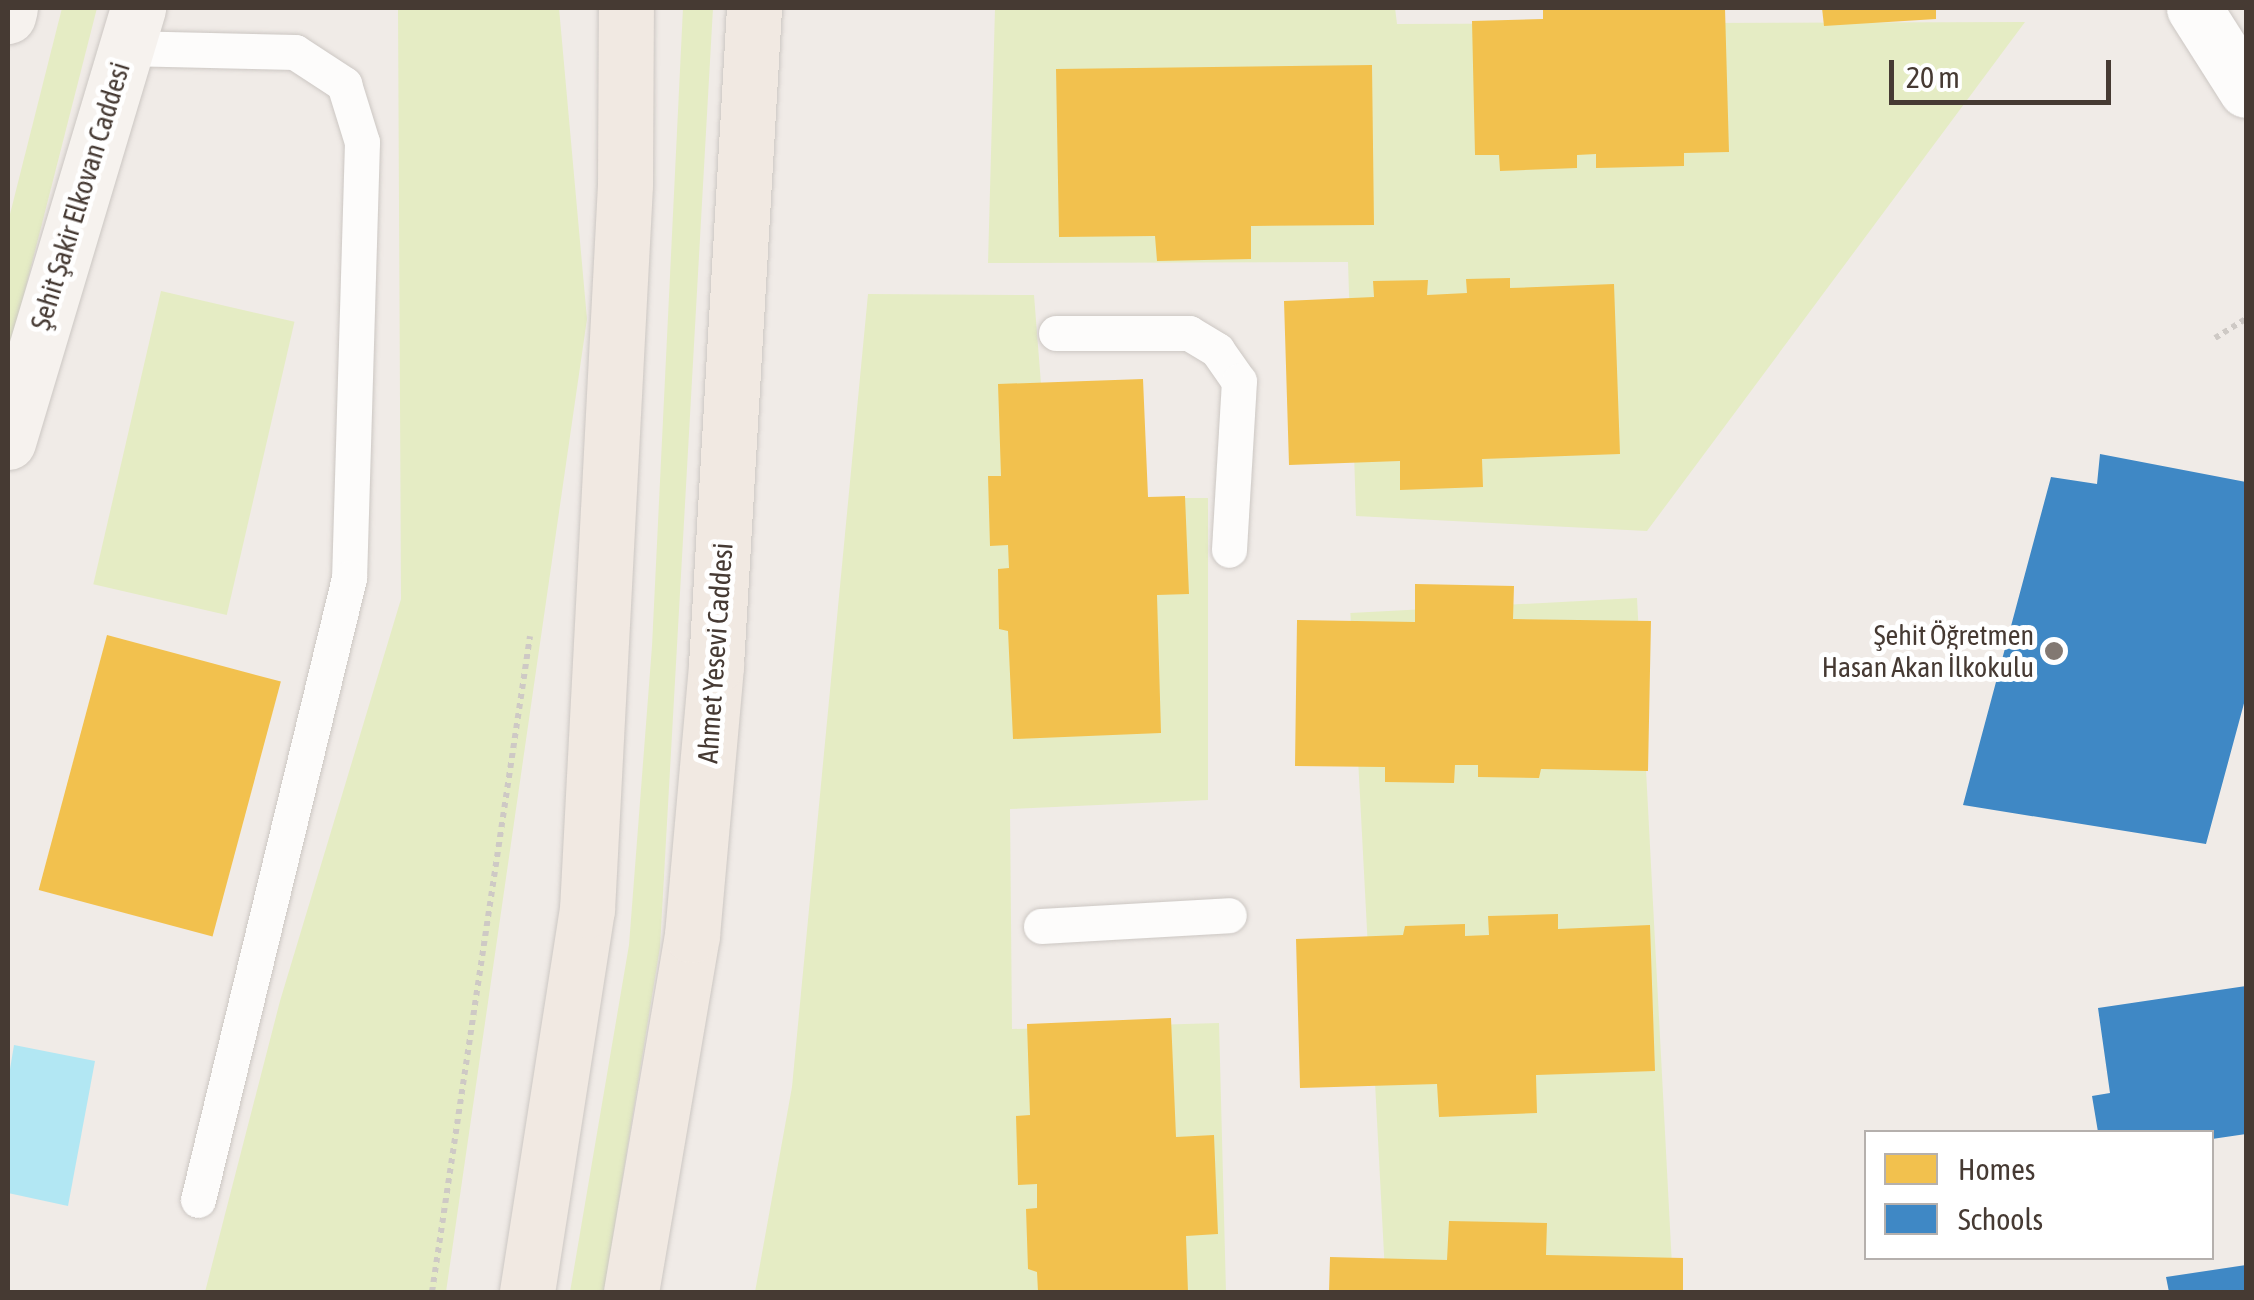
<!DOCTYPE html>
<meta charset="utf-8">
<style>
body{margin:0}
#map{position:relative;width:2254px;height:1300px;overflow:hidden;background:#f0ebe7;font-family:"Asap Condensed",sans-serif}
div>[style]{position:absolute}
.green>*{inset:0;background:#e5ecc4;transform-origin:0 0}
.water>*{inset:0;background:#b2e7f3}
.homes>*{inset:0;background:#f2c14e;transform-origin:0 0}
.schools>*{inset:0;background:#3f88c5}
.path>*{height:6px;margin-top:-3px;transform-origin:0;background:repeating-linear-gradient(90deg,#cec9c5 0 5px,transparent 0 10px)}
.roads{filter:drop-shadow(0 0 2px #ccc7c3) drop-shadow(0 0 2px #ccc7c3)}
.lane>*{height:35px;margin:-17.5px;padding:0 17.5px;transform-origin:17.5px;border-radius:17.5px;background:#fdfcfb}
.street>*{height:55px;margin:-27.5px;padding:0 27.5px;transform-origin:27.5px;border-radius:27.5px;background:#fdfcfb}
.secondary>*{height:55px;margin:-27.5px;padding:0 27.5px;transform-origin:27.5px;border-radius:27.5px;background:#f6f2ee}
.primary>*{height:55px;margin:-27.5px;padding:0 27.5px;transform-origin:27.5px;border-radius:27.5px;background:#f1e9e2}
.dots>*{width:28px;height:28px;translate:-50% -50%;box-sizing:border-box;border:5px solid #fff;border-radius:50%}
span{translate:-50% -50%;white-space:nowrap;text-align:center;line-height:1.15;-webkit-text-stroke:10px #fff;paint-order:stroke}
.street-label{font-size:28px;color:#463a33}
.poi-label{font-size:28px;color:#463a33}
.right{translate:-100% -50%;text-align:right}
.frame{position:absolute;inset:0;border:10px solid #463a33;pointer-events:none}
.legend{position:absolute;left:1864px;top:1130px;width:350px;height:130px;box-sizing:border-box;background:#fff;border:2px solid #b5b0ad;margin:0;padding:12px 18px;list-style:none;font-size:30px;color:#463a33}
.legend li{display:flex;align-items:center;gap:20px;height:50px}
.legend b{width:50px;border:2px solid #b5b0ad}
.scale{position:absolute;left:1889px;top:60px;width:222px;height:45px;box-sizing:border-box;border:5px solid #463a33;border-top:0;padding-left:12px;font-size:30px;line-height:35px;white-space:nowrap;color:#463a33;-webkit-text-stroke:8px #fff;paint-order:stroke}
</style>
<div id="map">
<div class="green">
<div style="clip-path:polygon(62px 8px,97px 8px,8px 357px,8px 222px)"></div>
<div style="clip-path:polygon(559px 8px,587px 319px,446px 1292px,205px 1292px,280px 1001px,401px 599px,398px 10px,195px 9px)"></div>
<div style="clip-path:polygon(683px 8px,713px 8px,660px 947px,604px 1292px,570px 1292px,629px 945px,652px 646px)"></div>
<div style="clip-path:polygon(995px 8px,1395px 8px,1397px 24px,2025px 22px,1647px 531px,1356px 516px,1348px 262px,988px 263px)"></div>
<div style="left:161px;top:291px;width:137px;height:301px;rotate:13deg"></div>
<div style="clip-path:polygon(868px 294px,1034px 295px,1050px 498px,1208px 498px,1208px 800px,1010px 809px,1012px 1029px,1219px 1023px,1226px 1292px,755px 1292px,792px 1087px)"></div>
<div style="left:1637px;top:598px;width:695px;height:287px;rotate:87deg"></div>
</div>
<div class="water">
<div style="clip-path:polygon(14px 1045px,95px 1061px,68px 1206px,8px 1193px,8px 1081px)"></div>
</div>
<div class="homes">
<div style="clip-path:polygon(1543px 8px,1725px 8px,1729px 152px,1684px 153px,1684px 166px,1596px 168px,1596px 154px,1577px 155px,1577px 168px,1500px 171px,1499px 155px,1475px 155px,1472px 21px,1543px 19px)"></div>
<div style="clip-path:polygon(1822px 8px,1936px 8px,1936px 19px,1824px 26px)"></div>
<div style="clip-path:polygon(1372px 65px,1374px 225px,1251px 226px,1251px 259px,1157px 261px,1155px 236px,1059px 237px,1056px 69px)"></div>
<div style="clip-path:polygon(1510px 278px,1510px 288px,1614px 284px,1620px 454px,1482px 459px,1483px 487px,1400px 490px,1400px 461px,1289px 465px,1284px 301px,1374px 297px,1373px 281px,1428px 280px,1427px 295px,1467px 293px,1466px 279px)"></div>
<div style="clip-path:polygon(1143px 379px,1148px 497px,1185px 496px,1189px 594px,1157px 595px,1161px 733px,1013px 739px,1008px 631px,999px 629px,998px 569px,1009px 568px,1008px 545px,990px 546px,988px 476px,1001px 476px,998px 384px)"></div>
<div style="clip-path:polygon(1415px 584px,1514px 586px,1513px 619px,1651px 621px,1648px 771px,1541px 769px,1539px 778px,1478px 777px,1478px 765px,1455px 765px,1454px 783px,1385px 782px,1385px 767px,1295px 766px,1297px 620px,1415px 622px)"></div>
<div style="left:107px;top:635px;width:180px;height:264px;rotate:15deg"></div>
<div style="clip-path:polygon(1558px 914px,1558px 929px,1650px 925px,1655px 1071px,1536px 1075px,1537px 1113px,1439px 1117px,1437px 1084px,1300px 1088px,1296px 939px,1403px 935px,1405px 926px,1465px 924px,1465px 936px,1489px 935px,1488px 916px)"></div>
<div style="clip-path:polygon(1171px 1018px,1176px 1137px,1214px 1135px,1218px 1234px,1186px 1236px,1188px 1292px,1038px 1292px,1037px 1272px,1028px 1269px,1026px 1209px,1037px 1208px,1037px 1184px,1018px 1185px,1016px 1116px,1030px 1115px,1027px 1024px)"></div>
<div style="clip-path:polygon(1449px 1221px,1547px 1223px,1546px 1255px,1683px 1258px,1683px 1292px,1329px 1292px,1330px 1257px,1447px 1260px)"></div>
</div>
<div class="schools">
<div style="clip-path:polygon(2100px 454px,2246px 482px,2246px 696px,2206px 844px,1963px 805px,2051px 477px,2097px 484px)"></div>
<div style="clip-path:polygon(2246px 986px,2246px 1134px,2212px 1139px,2212px 1132px,2098px 1132px,2092px 1096px,2110px 1093px,2098px 1008px)"></div>
<div style="clip-path:polygon(2246px 1265px,2246px 1292px,2169px 1292px,2166px 1277px)"></div>
</div>
<div class="path">
<div style="left:2215px;top:338px;width:36px;rotate:-32deg"></div>
<div style="left:432px;top:1292px;width:663px;rotate:-81.5deg"></div>
</div>
<div class="roads">
<div class="lane">
<div style="left:124px;top:48px;width:171px;rotate:1.3deg"></div>
<div style="left:295px;top:52px;width:59px;rotate:33.1deg"></div>
<div style="left:344px;top:84px;width:61px;rotate:72.8deg"></div>
<div style="left:362px;top:142px;width:436px;rotate:91.7deg"></div>
<div style="left:349px;top:578px;width:640px;rotate:103.65deg"></div>
<div style="left:1056px;top:333px;width:133px"></div>
<div style="left:1189px;top:333px;width:33px;rotate:31deg"></div>
<div style="left:1217px;top:350px;width:38px;rotate:55deg"></div>
<div style="left:1239px;top:381px;width:169px;rotate:93.4deg"></div>
<div style="left:1041px;top:926px;width:188px;rotate:-3.3deg"></div>
</div>
<div class="street">
<div style="left:2194px;top:8px;width:97px;rotate:57.6deg"></div>
</div>
<div class="secondary">
<div style="left:8px;top:16px;width:8px;rotate:-76deg"></div>
<div style="left:8px;top:442px;width:453px;rotate:-73.3deg"></div>
</div>
<div class="primary">
<div style="left:527px;top:1292px;width:387px;rotate:-81.1deg"></div>
<div style="left:587px;top:910px;width:727px;rotate:-87deg"></div>
<div style="left:625px;top:184px;width:176px;rotate:-89.7deg"></div>
<div style="left:631px;top:1292px;width:362px;rotate:-80.3deg"></div>
<div style="left:692px;top:935px;width:271px;rotate:-84.9deg"></div>
<div style="left:716px;top:665px;width:658px;rotate:-86.69deg"></div>
</div>
</div>
<div class="dots">
<div style="left:2054px;top:651px;background:#827872"></div>
</div>
<div class="street-label">
<span style="left:80px;top:196px;rotate:-73deg">Şehit Şakir Elkovan Caddesi</span>
<span style="left:715px;top:653px;rotate:-86deg">Ahmet Yesevi Caddesi</span>
</div>
<div class="poi-label">
<span class="right" style="left:2034px;top:651px">Şehit Öğretmen<br>Hasan Akan İlkokulu</span>
</div>
<div class="frame"></div>
<ul class="legend">
<li><b style="height:28px;background:#f2c14e"></b>Homes</li>
<li><b style="height:28px;background:#3f88c5"></b>Schools</li>
</ul>
<div class="scale">20 m</div>
</div>
